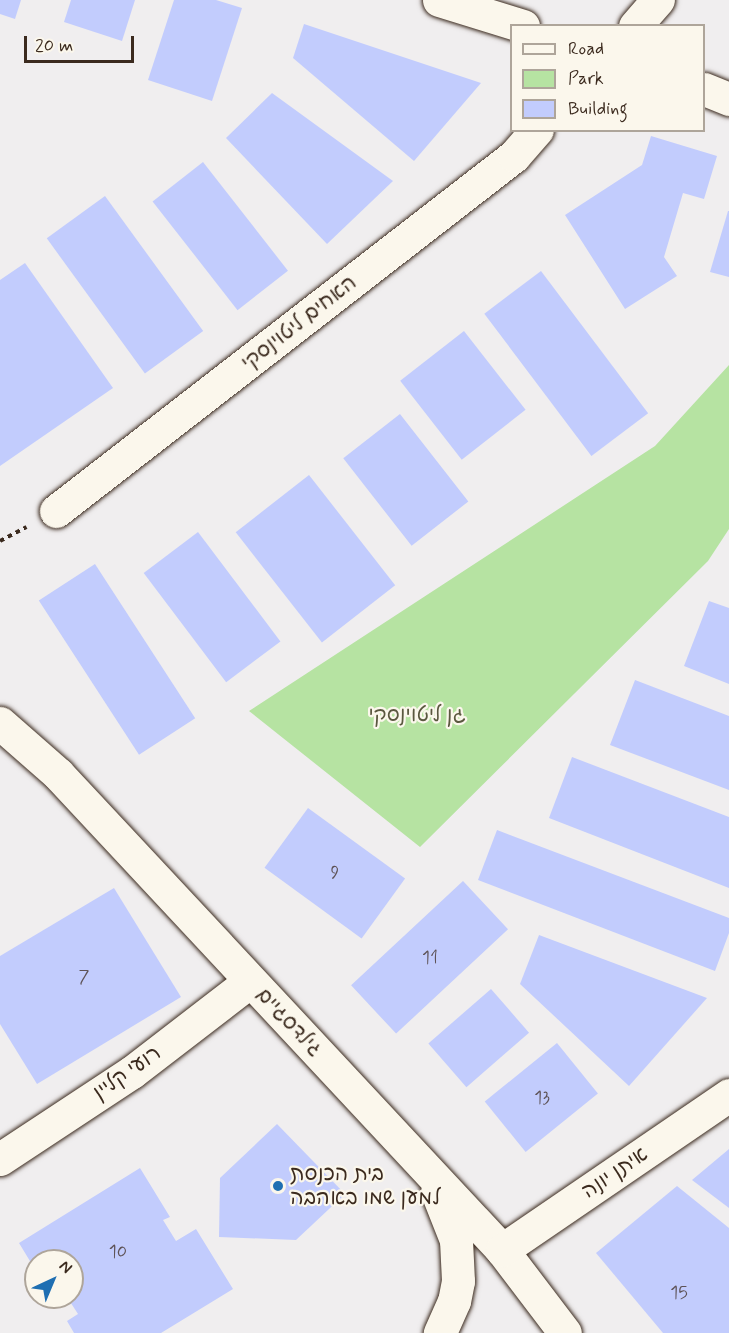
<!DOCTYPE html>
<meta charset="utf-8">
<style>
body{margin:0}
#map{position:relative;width:729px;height:1333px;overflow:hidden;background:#f0eeef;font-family:Mynerve,"Playpen Sans Hebrew",sans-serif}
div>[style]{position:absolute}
.green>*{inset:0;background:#b6e3a2}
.building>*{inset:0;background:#c2ccfd;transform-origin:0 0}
.path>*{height:4px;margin-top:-2px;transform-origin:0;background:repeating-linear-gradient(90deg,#3b2a1e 0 4.5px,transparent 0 9px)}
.roads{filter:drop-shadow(0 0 2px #3b2a1e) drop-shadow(0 0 2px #3b2a1e)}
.minor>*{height:33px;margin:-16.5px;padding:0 16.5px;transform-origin:16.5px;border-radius:16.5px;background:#fbf7ec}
.dots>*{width:16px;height:16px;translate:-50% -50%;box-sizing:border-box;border:3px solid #fbf7ec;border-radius:50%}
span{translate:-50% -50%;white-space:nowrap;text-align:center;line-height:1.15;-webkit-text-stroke:4.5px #fbf7ec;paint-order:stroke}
.number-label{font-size:18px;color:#5d5256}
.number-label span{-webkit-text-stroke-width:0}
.street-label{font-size:21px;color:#3b2a1e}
.park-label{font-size:21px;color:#5a583f}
.poi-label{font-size:21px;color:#3b2a1e}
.left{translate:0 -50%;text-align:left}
.legend{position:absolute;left:510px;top:24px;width:195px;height:108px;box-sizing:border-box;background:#fbf7ec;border:2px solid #aea59a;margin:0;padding:8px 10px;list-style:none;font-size:18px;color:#3b2a1e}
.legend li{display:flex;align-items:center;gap:12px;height:30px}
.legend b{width:30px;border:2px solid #aea59a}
.north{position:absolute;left:24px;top:1249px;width:60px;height:60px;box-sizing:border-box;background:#fbf7ec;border:2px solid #aea59a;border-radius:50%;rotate:44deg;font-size:16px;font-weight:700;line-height:24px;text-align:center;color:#3b2a1e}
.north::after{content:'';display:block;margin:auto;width:21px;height:27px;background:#1f6fb2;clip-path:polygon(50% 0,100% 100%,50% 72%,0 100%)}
.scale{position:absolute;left:24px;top:36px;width:110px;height:27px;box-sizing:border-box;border:3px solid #3b2a1e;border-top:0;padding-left:8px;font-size:18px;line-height:21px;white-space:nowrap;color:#3b2a1e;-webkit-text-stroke:4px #fbf7ec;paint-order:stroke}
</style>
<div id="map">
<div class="green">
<div style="clip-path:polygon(729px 365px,729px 529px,708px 561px,420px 847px,249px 711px,655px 446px)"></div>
</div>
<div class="building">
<div style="clip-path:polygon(0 0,21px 0,15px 19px,0 14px)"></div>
<div style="clip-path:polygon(71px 0,135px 0,122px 41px,64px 22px)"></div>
<div style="clip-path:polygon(174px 0,216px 0,242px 8px,212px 101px,148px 80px)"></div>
<div style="clip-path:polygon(304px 24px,481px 83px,414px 161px,293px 58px)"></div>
<div style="clip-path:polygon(272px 93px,393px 181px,327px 244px,226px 138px)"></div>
<div style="clip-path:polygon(651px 136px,717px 156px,704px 199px,683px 193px,664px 257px,677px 276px,625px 309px,565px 215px,642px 165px)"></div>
<div style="left:203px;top:162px;width:138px;height:64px;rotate:52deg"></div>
<div style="left:105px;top:196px;width:167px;height:72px;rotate:54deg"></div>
<div style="clip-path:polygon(728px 211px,729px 211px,729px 277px,710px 272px)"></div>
<div style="clip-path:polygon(25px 263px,113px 388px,0 466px,0 280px)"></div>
<div style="left:541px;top:271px;width:178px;height:71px;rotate:53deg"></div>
<div style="left:464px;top:331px;width:100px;height:81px;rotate:52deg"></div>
<div style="left:400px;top:414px;width:111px;height:72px;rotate:52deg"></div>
<div style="left:309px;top:475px;width:140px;height:93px;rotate:52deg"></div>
<div style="left:198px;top:532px;width:137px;height:68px;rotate:53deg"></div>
<div style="left:95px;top:564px;width:184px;height:67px;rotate:57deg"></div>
<div style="clip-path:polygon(709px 601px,729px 608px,729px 684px,684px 666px)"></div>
<div style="clip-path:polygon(635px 680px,729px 716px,729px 790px,610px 745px)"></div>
<div style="clip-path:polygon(572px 757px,729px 817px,729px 888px,549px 818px)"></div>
<div style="left:308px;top:808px;width:120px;height:74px;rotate:36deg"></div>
<div style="clip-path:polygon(497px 830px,729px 918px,729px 933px,715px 971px,478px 880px)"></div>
<div style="left:463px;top:881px;width:66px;height:153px;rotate:47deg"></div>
<div style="clip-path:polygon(114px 888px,181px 997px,37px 1084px,0 1024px,0 956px)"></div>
<div style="clip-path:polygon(539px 935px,707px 998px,629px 1086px,520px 984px)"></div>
<div style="left:491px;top:989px;width:58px;height:83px;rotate:49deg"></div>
<div style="left:557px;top:1043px;width:65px;height:93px;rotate:51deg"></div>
<div style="clip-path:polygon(277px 1124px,345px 1194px,296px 1240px,219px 1237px,220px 1178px)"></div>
<div style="clip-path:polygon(729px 1149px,729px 1208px,692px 1180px)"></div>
<div style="clip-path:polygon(140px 1168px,170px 1217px,163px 1220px,176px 1241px,196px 1229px,233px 1289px,161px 1333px,74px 1333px,67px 1321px,78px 1314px,67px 1297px,72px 1297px,72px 1261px,36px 1261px,36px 1271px,19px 1243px)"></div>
<div style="clip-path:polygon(677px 1186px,729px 1228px,729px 1333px,663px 1333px,596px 1253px)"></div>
</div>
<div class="path">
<div style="left:0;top:541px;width:30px;rotate:-28deg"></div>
</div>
<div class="roads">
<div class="minor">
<div style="left:439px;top:0;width:88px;rotate:17.2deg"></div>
<div style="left:635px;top:26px;width:35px;rotate:-49deg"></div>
<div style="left:704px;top:89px;width:27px;rotate:22deg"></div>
<div style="left:56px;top:511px;width:579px;rotate:-37.78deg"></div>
<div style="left:514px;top:156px;width:35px;rotate:-49deg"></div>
<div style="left:0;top:723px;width:77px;rotate:41.3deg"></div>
<div style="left:58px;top:774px;width:651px;rotate:46.99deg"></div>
<div style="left:502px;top:1250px;width:104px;rotate:52.8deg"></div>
<div style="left:0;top:1159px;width:158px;rotate:-33.4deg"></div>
<div style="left:132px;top:1072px;width:149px;rotate:-37.6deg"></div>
<div style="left:437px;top:1192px;width:52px;rotate:68.4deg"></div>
<div style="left:456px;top:1240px;width:41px;rotate:87.2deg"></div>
<div style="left:458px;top:1281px;width:20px;rotate:101deg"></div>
<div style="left:454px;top:1301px;width:35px;rotate:114deg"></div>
<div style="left:502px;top:1250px;width:275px;rotate:-34.3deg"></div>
</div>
</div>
<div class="dots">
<div style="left:278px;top:1186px;background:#1f6fb2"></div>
</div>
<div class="number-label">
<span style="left:335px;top:873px">9</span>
<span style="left:430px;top:958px">11</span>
<span style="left:84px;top:977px">7</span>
<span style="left:542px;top:1098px">13</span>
<span style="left:118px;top:1252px">10</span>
<span style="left:679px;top:1293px">15</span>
</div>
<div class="street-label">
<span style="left:299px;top:323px;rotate:-38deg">האחים ליטוינסקי</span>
<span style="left:289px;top:1022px;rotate:47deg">גילדסגיים</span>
<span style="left:127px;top:1073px;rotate:-35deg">רועי קליין</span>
<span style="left:615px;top:1173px;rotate:-34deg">איתן יונה</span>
</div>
<div class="park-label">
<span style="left:417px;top:715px">גן ליטוינסקי</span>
</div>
<div class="poi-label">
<span class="left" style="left:290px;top:1186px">בית הכנסת<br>למען שמו באהבה</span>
</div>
<ul class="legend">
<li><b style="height:8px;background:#fbf7ec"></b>Road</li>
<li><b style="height:16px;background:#b6e3a2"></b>Park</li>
<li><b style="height:16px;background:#c2ccfd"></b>Building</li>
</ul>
<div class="north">N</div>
<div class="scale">20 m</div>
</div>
